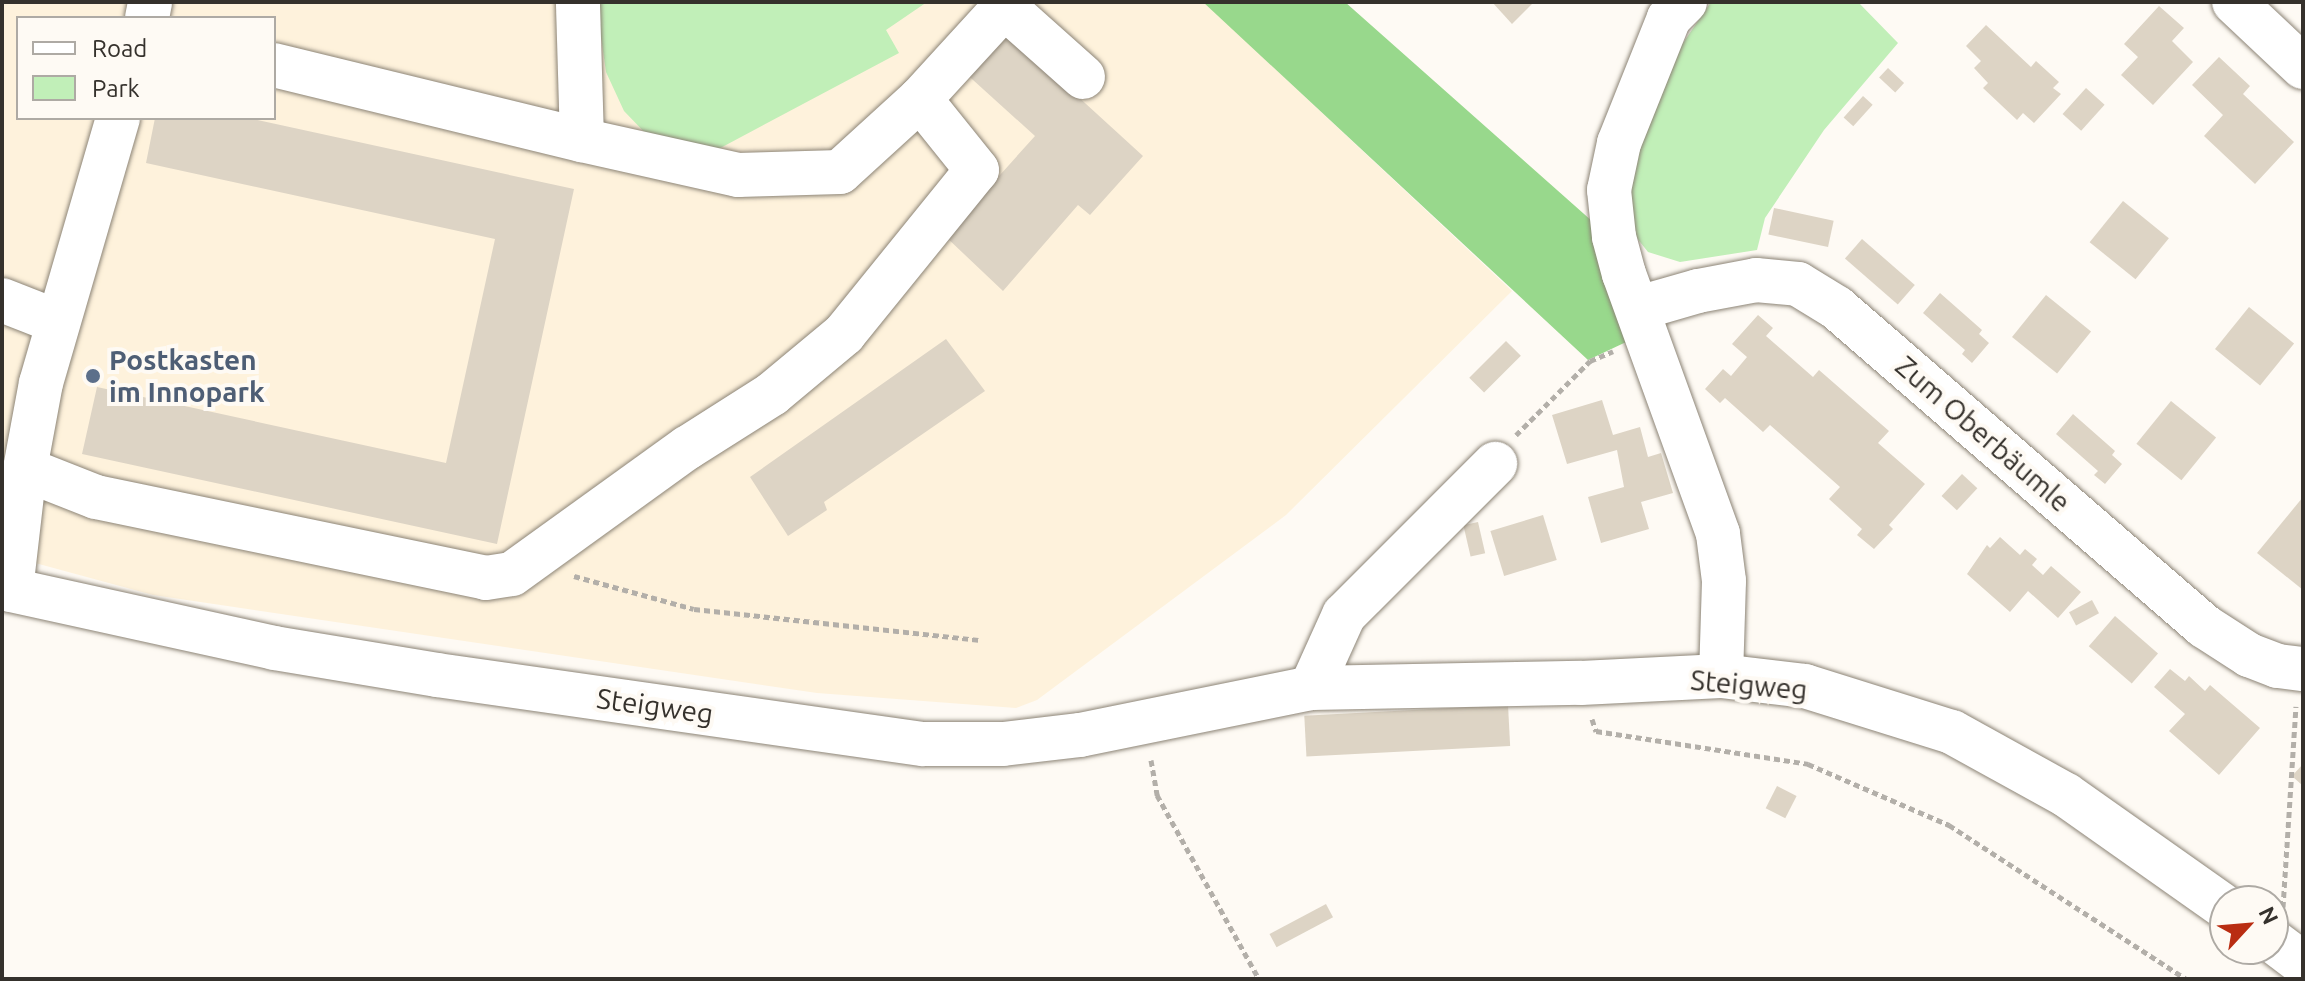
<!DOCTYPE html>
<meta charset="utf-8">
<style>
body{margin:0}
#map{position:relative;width:2305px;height:981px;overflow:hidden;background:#fefaf4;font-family:Ubuntu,sans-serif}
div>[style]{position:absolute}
.built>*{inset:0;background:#fef2dc}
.green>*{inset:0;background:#c1efb8}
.forest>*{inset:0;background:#98d88c}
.building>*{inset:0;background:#ddd4c5;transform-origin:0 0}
.path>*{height:5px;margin-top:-2.5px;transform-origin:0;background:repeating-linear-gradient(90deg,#b3afa9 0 6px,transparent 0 10px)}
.roads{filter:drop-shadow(0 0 2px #8c8476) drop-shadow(0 0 2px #8c8476)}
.minor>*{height:44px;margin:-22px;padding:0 22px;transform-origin:22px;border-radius:22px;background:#fff}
.dots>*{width:22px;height:22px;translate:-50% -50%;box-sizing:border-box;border:4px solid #fefaf4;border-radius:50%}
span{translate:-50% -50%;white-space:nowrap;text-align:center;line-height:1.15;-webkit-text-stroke:8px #fefaf4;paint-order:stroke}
.service-label{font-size:28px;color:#4e5e75;font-weight:700}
.left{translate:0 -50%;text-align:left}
.street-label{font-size:28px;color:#35312c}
.frame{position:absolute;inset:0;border:4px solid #35312c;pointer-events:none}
.legend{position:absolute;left:16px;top:16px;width:260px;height:104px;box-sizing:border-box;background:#fefaf4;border:2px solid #aeaaa4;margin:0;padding:10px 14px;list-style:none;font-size:24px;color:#35312c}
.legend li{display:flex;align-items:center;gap:16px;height:40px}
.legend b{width:40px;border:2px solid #aeaaa4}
.north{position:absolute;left:2209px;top:885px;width:80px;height:80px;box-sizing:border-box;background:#fefaf4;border:2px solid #aeaaa4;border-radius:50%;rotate:64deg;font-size:22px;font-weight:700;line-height:32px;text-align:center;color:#35312c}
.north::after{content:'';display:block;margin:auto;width:28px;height:36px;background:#b92d12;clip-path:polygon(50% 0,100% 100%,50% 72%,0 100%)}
</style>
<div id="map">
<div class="built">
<div style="clip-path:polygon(evenodd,2px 2px,1204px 2px,1512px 291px,1286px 515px,1037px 700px,1016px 708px,817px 693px,153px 595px,2px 554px,2px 2px,18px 18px,274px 18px,274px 118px,18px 118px,18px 18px)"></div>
</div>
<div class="green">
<div style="clip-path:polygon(596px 2px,927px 2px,886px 30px,899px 53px,711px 153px,650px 138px,624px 111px,606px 72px)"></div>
<div style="clip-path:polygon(1711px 2px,1858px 2px,1898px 43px,1824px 130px,1765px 218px,1757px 250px,1680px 262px,1648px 252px,1629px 228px,1630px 166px,1681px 46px)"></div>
</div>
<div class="forest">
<div style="clip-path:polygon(1203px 2px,1345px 2px,1610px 237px,1646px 340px,1624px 343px,1588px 360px)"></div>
</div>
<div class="building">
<div style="clip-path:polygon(1492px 2px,1534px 2px,1512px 24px)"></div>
<div style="clip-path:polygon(2159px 6px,2184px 28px,2172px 41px,2193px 62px,2153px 105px,2121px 75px,2138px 57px,2124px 44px)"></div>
<div style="clip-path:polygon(1986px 25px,2031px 67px,2036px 61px,2059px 82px,2053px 88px,2061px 94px,2034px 123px,2023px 113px,2017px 120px,1983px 88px,1988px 83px,1974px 68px,1981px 61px,1966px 46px)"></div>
<div style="clip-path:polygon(1003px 28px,1143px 156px,1090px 215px,1078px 205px,1003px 291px,945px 236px,1035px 136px,962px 70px)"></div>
<div style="clip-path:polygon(2219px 57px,2250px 86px,2243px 94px,2294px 142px,2255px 184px,2204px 136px,2223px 115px,2192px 85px)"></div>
<div style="left:1888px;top:68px;width:22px;height:13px;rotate:43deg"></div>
<div style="left:2086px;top:88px;width:25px;height:35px;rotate:42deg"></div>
<div style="left:1863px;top:96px;width:13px;height:29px;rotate:42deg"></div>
<div style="clip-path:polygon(155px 118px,248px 118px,574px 189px,497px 544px,82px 454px,97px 387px,446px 463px,495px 239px,146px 163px)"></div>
<div style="left:2123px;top:201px;width:59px;height:53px;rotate:39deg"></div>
<div style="left:1774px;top:208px;width:61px;height:27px;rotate:12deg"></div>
<div style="left:1862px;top:239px;width:70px;height:26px;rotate:41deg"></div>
<div style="clip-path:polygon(1940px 293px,1982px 330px,1979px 334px,1989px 343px,1972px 363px,1962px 354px,1965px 350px,1923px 313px)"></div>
<div style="left:2046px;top:295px;width:58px;height:54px;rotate:39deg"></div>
<div style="left:2249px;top:307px;width:58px;height:54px;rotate:39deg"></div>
<div style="clip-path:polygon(1758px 315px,1773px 328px,1766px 336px,1789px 356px,1813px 377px,1819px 370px,1889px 431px,1878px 443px,1925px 484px,1889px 525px,1893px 529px,1874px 549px,1857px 535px,1862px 529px,1829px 499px,1840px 487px,1770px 425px,1763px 432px,1725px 398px,1720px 403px,1705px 389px,1723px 369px,1731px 376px,1747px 357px,1732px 344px)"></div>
<div style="clip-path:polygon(946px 339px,985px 391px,824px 502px,827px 510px,788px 536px,750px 477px)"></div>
<div style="left:1506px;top:341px;width:21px;height:52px;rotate:45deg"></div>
<div style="clip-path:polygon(1602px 400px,1613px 435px,1640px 427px,1648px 457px,1661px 453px,1673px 493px,1641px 502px,1649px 529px,1601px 543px,1588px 497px,1624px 487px,1617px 450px,1567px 464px,1552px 415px)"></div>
<div style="left:2171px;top:401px;width:58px;height:55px;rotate:39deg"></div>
<div style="clip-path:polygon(2073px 414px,2115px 451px,2112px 455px,2122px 464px,2105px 484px,2094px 475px,2098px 471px,2056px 434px)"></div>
<div style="left:1962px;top:474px;width:21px;height:30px;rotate:43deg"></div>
<div style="clip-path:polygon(2303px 497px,2303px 590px,2257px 553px)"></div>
<div style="left:1543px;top:515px;width:47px;height:55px;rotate:73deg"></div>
<div style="left:1478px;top:522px;width:32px;height:15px;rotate:77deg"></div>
<div style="clip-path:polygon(2000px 537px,2020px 555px,2025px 549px,2037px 559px,2032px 565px,2043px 575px,2051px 566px,2081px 592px,2058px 618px,2028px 591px,2010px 612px,1967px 574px,1987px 545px,1990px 548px)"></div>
<div style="left:2092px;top:600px;width:15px;height:26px;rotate:62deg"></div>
<div style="left:2115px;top:616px;width:57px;height:40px;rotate:41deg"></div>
<div style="clip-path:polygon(2170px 669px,2185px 681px,2189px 676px,2205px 691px,2210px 685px,2260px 728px,2219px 775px,2169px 731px,2185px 714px,2154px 687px)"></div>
<div style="left:1508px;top:705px;width:41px;height:204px;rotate:87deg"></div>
<div style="clip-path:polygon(2303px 764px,2303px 786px,2292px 776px)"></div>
<div style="left:1777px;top:786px;width:22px;height:25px;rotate:27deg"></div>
<div style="left:1326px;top:904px;width:15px;height:64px;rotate:62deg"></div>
</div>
<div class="path">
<div style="left:1516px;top:435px;width:105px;rotate:-45deg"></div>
<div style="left:1590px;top:361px;width:25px;rotate:-23deg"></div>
<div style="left:574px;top:576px;width:124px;rotate:15.4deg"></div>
<div style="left:694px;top:609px;width:286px;rotate:6.2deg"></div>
<div style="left:1592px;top:719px;width:13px;rotate:72deg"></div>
<div style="left:1596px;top:731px;width:215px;rotate:8.8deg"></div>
<div style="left:1808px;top:764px;width:154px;rotate:23.4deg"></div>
<div style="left:1949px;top:825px;width:283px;rotate:33deg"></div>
<div style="left:1151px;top:760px;width:36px;rotate:80deg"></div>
<div style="left:1157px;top:795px;width:210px;rotate:61deg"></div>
<div style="left:2283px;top:907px;width:201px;rotate:-86.3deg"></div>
</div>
<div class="roads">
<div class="minor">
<div style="left:1685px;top:2px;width:23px;rotate:135deg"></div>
<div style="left:1669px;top:18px;width:135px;rotate:111.8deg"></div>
<div style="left:1619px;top:143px;width:48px;rotate:102deg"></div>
<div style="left:1609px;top:190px;width:47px;rotate:83.9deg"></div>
<div style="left:1614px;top:237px;width:38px;rotate:75deg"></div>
<div style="left:1624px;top:274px;width:276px;rotate:70.1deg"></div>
<div style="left:1718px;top:534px;width:47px;rotate:82.7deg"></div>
<div style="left:1724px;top:581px;width:95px;rotate:91.8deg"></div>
<div style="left:2234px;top:2px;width:95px;rotate:43.3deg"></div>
<div style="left:147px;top:18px;width:16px;rotate:-79deg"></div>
<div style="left:274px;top:65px;width:317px;rotate:13.7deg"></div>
<div style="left:920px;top:99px;width:114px;rotate:-47.5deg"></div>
<div style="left:997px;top:15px;width:11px;rotate:-5deg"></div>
<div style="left:1008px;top:14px;width:11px;rotate:27deg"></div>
<div style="left:1018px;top:19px;width:87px;rotate:41.7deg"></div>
<div style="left:2px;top:300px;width:60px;rotate:21.4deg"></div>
<div style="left:1639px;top:308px;width:61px;rotate:-16.1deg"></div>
<div style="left:1698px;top:291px;width:59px;rotate:-10.7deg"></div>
<div style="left:1756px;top:280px;width:42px;rotate:5.4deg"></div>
<div style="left:1798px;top:284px;width:46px;rotate:31.6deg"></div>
<div style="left:1837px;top:308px;width:486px;rotate:40.9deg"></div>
<div style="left:2204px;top:626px;width:54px;rotate:32.8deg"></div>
<div style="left:2249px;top:655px;width:31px;rotate:21deg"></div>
<div style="left:2278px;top:666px;width:25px;rotate:7deg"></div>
<div style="left:25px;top:469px;width:76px;rotate:21.5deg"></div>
<div style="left:96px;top:497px;width:398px;rotate:11.7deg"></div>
<div style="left:486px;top:578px;width:26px;rotate:-9deg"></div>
<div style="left:512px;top:574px;width:216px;rotate:-35.8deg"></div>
<div style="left:687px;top:448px;width:101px;rotate:-32.4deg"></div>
<div style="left:772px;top:394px;width:94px;rotate:-39.8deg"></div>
<div style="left:844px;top:334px;width:211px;rotate:-51deg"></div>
<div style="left:977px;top:170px;width:91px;rotate:-128.8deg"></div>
<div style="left:920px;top:99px;width:108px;rotate:137.6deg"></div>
<div style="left:840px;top:172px;width:102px;rotate:178.3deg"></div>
<div style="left:738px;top:175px;width:160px;rotate:-167.4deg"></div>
<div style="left:582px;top:140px;width:138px;rotate:-91.7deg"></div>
<div style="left:2px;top:588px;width:279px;rotate:12.4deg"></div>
<div style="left:274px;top:648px;width:165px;rotate:9.4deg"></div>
<div style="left:437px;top:675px;width:491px;rotate:8.1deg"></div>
<div style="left:923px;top:744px;width:80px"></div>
<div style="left:1003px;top:744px;width:78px;rotate:-6.7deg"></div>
<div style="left:1080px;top:735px;width:236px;rotate:-11.5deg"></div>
<div style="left:1311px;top:688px;width:270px;rotate:-1.1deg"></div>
<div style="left:1581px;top:683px;width:140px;rotate:-2.9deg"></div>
<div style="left:1721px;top:676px;width:85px;rotate:6.8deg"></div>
<div style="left:1805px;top:686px;width:154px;rotate:17.4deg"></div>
<div style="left:1952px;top:732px;width:130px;rotate:28.9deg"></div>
<div style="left:2066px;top:795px;width:194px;rotate:35.2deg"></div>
<div style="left:11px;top:590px;width:122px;rotate:-83.4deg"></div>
<div style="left:25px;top:469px;width:87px;rotate:-79.5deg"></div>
<div style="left:41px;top:383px;width:276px;rotate:-73.8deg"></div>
<div style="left:1311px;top:688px;width:80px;rotate:-65.7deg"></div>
<div style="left:1344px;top:615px;width:214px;rotate:-45deg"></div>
<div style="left:2273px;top:941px;width:38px;rotate:37deg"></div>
</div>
</div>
<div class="dots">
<div style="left:93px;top:376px;background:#5c6f8a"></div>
</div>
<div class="service-label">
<span class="left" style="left:109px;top:376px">Postkasten<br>im Innopark</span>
</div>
<div class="street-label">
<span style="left:1983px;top:434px;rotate:41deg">Zum Oberbäumle</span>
<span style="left:1749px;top:685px;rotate:5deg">Steigweg</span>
<span style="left:655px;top:706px;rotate:8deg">Steigweg</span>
</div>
<div class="frame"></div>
<ul class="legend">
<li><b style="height:10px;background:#fff"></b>Road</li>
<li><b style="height:22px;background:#c1efb8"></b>Park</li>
</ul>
<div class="north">N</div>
</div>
